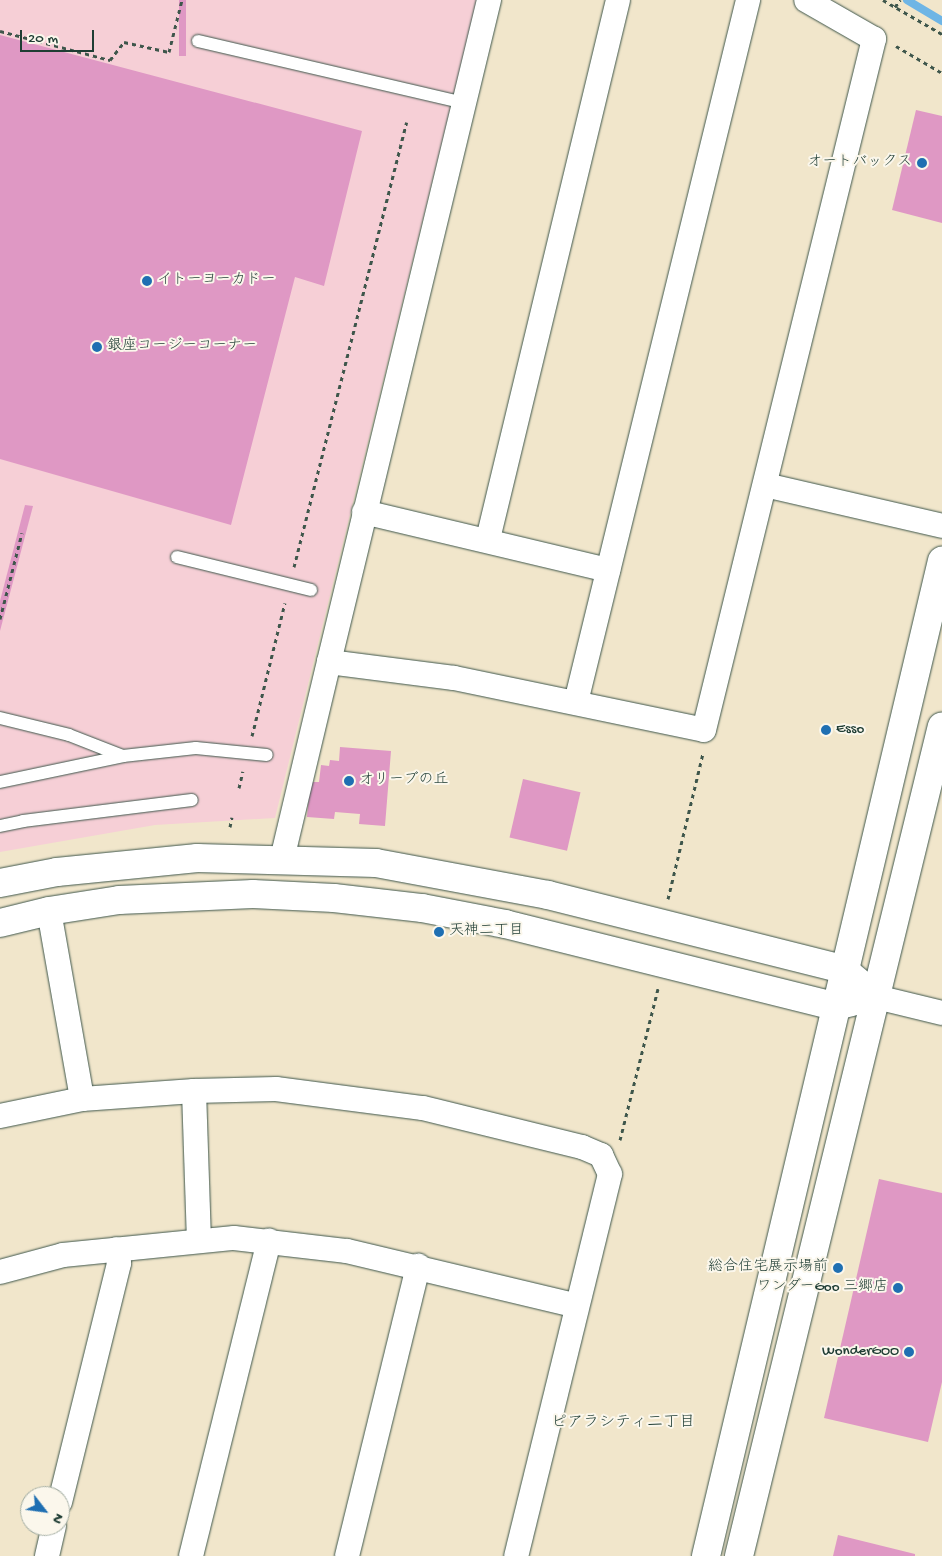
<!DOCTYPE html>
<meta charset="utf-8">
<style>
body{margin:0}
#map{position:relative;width:942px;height:1556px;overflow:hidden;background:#f1e6cb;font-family:"Gochi Hand","Klee One",sans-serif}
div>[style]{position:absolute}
.built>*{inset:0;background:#f6cfd6}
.stream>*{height:8px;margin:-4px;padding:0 4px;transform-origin:4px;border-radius:4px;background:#6eb5e5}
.building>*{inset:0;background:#df98c4;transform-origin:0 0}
.path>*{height:3px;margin-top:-1.5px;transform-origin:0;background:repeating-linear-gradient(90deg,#3e564b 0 4px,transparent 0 8px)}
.roads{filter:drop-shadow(0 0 1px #3e564b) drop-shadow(0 0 1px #3e564b)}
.service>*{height:12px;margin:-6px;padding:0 6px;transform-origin:6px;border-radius:6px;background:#fff}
.minor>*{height:24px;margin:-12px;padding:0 12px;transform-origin:12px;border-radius:12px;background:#fff}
.tertiary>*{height:28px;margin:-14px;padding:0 14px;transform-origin:14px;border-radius:14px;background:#fff}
.dots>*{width:14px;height:14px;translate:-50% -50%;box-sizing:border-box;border:2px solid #fbf7ec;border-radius:50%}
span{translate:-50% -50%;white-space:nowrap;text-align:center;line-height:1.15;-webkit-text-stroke:4px #fbf7ec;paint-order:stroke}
.poi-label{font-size:15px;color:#1f3d34}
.right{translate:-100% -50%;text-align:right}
.left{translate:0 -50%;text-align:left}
.neighbourhood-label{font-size:16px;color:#1f3d34}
.north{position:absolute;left:20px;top:1486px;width:50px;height:50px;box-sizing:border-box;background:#fbf7ec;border:1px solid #a3ada2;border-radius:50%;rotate:120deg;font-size:14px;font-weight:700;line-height:20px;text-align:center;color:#1f3d34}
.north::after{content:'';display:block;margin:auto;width:18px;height:22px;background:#1f6fb2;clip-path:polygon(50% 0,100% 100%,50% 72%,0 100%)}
.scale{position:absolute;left:20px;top:30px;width:74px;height:22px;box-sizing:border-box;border:2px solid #1f3d34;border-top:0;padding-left:6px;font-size:15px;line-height:18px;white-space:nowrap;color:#1f3d34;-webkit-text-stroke:4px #fbf7ec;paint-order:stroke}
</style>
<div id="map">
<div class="built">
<div style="clip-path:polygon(0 0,477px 0,275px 818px,155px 825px,0 852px)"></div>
</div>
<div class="stream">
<div style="left:907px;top:0;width:41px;rotate:31deg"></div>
</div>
<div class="building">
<div style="left:179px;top:0;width:7px;height:56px"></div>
<div style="clip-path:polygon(0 35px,362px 131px,324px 286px,295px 277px,231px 525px,0 459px)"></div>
<div style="clip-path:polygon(916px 110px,942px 116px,942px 223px,892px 210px)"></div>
<div style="clip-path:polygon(25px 505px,33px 506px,0 631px,0 601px)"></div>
<div style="clip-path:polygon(340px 747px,391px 751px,385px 826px,359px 824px,360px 814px,335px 812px,334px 819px,307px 817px,310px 782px,319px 782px,321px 765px,329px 766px,330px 760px,339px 761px)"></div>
<div style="left:523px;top:779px;width:59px;height:60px;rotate:13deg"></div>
<div style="clip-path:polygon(879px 1179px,942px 1193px,942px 1382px,928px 1442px,824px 1418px)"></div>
<div style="clip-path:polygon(838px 1535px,915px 1554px,915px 1556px,833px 1556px)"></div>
</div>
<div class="path">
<div style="left:883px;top:0;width:68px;rotate:30deg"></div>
<div style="left:895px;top:7px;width:9px;rotate:-54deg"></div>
<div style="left:0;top:31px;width:114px;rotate:14.8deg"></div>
<div style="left:110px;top:60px;width:23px;rotate:-52deg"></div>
<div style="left:124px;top:42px;width:46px;rotate:12.5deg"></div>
<div style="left:169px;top:52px;width:54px;rotate:-76deg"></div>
<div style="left:896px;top:46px;width:53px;rotate:30.4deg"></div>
<div style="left:294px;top:567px;width:459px;rotate:-75.8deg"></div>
<div style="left:0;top:619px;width:89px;rotate:-75.7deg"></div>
<div style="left:252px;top:736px;width:137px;rotate:-76.1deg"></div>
<div style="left:239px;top:788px;width:17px;rotate:-77deg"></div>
<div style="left:230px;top:827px;width:10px;rotate:-79deg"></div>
<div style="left:668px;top:899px;width:150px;rotate:-76.5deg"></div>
<div style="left:620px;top:1140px;width:156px;rotate:-75.9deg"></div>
</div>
<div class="roads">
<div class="service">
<div style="left:198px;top:41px;width:273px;rotate:13.1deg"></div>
<div style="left:177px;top:557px;width:138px;rotate:13.8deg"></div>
<div style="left:0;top:718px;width:71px;rotate:13.8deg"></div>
<div style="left:69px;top:735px;width:58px;rotate:21.3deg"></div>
<div style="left:123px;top:756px;width:73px;rotate:-6.3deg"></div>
<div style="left:196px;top:748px;width:71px;rotate:5.6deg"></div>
<div style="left:0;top:782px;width:126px;rotate:-11.9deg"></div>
<div style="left:0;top:826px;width:24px;rotate:-12deg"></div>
<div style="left:23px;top:821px;width:170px;rotate:-7.1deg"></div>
</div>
<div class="minor">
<div style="left:489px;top:0;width:681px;rotate:103.59deg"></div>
<div style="left:329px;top:662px;width:126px;rotate:7.3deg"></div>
<div style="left:454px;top:678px;width:255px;rotate:11.7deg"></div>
<div style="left:704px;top:730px;width:712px;rotate:-76.18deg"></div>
<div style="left:874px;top:39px;width:78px;rotate:-150.2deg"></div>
<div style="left:765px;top:485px;width:182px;rotate:13deg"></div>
<div style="left:364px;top:512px;width:251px;rotate:13.4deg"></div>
<div style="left:488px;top:539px;width:554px;rotate:-76.44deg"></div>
<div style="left:576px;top:702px;width:723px;rotate:-76.23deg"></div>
<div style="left:282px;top:859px;width:203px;rotate:-76.6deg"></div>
<div style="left:49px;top:911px;width:191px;rotate:80deg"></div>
<div style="left:876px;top:997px;width:68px;rotate:13.6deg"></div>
<div style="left:194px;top:1091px;width:149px;rotate:88.1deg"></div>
<div style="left:0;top:1116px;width:84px;rotate:-11.7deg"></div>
<div style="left:82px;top:1099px;width:112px;rotate:-4.1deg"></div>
<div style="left:194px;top:1091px;width:82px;rotate:-1.4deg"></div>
<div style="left:276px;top:1089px;width:148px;rotate:7.4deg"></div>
<div style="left:423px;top:1108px;width:164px;rotate:13.8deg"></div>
<div style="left:582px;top:1147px;width:21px;rotate:23deg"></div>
<div style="left:601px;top:1155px;width:21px;rotate:65deg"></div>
<div style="left:610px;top:1174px;width:393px;rotate:103.8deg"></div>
<div style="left:0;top:1272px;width:65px;rotate:-15.1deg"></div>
<div style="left:63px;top:1255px;width:172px;rotate:-5.7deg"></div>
<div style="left:234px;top:1238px;width:114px;rotate:6.6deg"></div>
<div style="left:347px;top:1251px;width:236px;rotate:13.4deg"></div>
<div style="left:60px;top:1502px;width:246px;rotate:-76.1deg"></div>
<div style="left:119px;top:1263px;width:14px;rotate:-102deg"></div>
<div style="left:47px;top:1556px;width:31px;rotate:-77deg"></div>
<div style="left:191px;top:1556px;width:325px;rotate:-76.1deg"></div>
<div style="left:347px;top:1556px;width:299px;rotate:-76.2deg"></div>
</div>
<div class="tertiary">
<div style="left:0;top:883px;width:58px;rotate:-10.9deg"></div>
<div style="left:57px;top:872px;width:141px;rotate:-5.7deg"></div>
<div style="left:197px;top:858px;width:179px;rotate:1.6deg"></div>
<div style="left:376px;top:863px;width:175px;rotate:10.5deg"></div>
<div style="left:548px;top:895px;width:304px;rotate:14.1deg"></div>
<div style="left:843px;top:969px;width:43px;rotate:40.3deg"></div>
<div style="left:0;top:923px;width:50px;rotate:-13.8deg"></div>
<div style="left:49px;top:911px;width:71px;rotate:-8.9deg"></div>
<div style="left:119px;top:900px;width:134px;rotate:-2.6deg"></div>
<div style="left:253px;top:894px;width:81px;rotate:2.8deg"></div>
<div style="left:334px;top:898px;width:89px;rotate:6.5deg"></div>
<div style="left:422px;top:908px;width:85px;rotate:10.9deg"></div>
<div style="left:505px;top:924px;width:340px;rotate:14deg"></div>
<div style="left:835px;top:1006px;width:17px;rotate:-13deg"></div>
<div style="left:706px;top:1556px;width:1023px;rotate:-76.66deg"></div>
<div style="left:739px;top:1556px;width:854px;rotate:-76.26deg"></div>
</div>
</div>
<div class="dots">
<div style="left:922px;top:163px;background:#1f6fb2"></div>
<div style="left:147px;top:281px;background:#1f6fb2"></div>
<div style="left:97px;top:347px;background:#1f6fb2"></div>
<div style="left:826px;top:730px;background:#1f6fb2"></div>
<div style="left:349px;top:781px;background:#1f6fb2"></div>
<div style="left:439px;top:932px;background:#1f6fb2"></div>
<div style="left:838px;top:1268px;background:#1f6fb2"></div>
<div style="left:898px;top:1288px;background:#1f6fb2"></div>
<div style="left:909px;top:1352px;background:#1f6fb2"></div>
</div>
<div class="poi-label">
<span class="right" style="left:912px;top:163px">オートバックス</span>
<span class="left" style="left:157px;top:281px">イトーヨーカドー</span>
<span class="left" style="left:107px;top:347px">銀座コージーコーナー</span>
<span class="left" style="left:836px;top:730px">Esso</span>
<span class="left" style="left:359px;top:781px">オリーブの丘</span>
<span class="left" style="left:449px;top:932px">天神二丁目</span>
<span class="right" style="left:828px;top:1268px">総合住宅展示場前</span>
<span class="right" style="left:888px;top:1288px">ワンダーGoo 三郷店</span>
<span class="right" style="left:899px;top:1352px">WonderGOO</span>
</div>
<div class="neighbourhood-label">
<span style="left:623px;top:1424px">ピアラシティ二丁目</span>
</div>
<div class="north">N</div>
<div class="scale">20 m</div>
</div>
